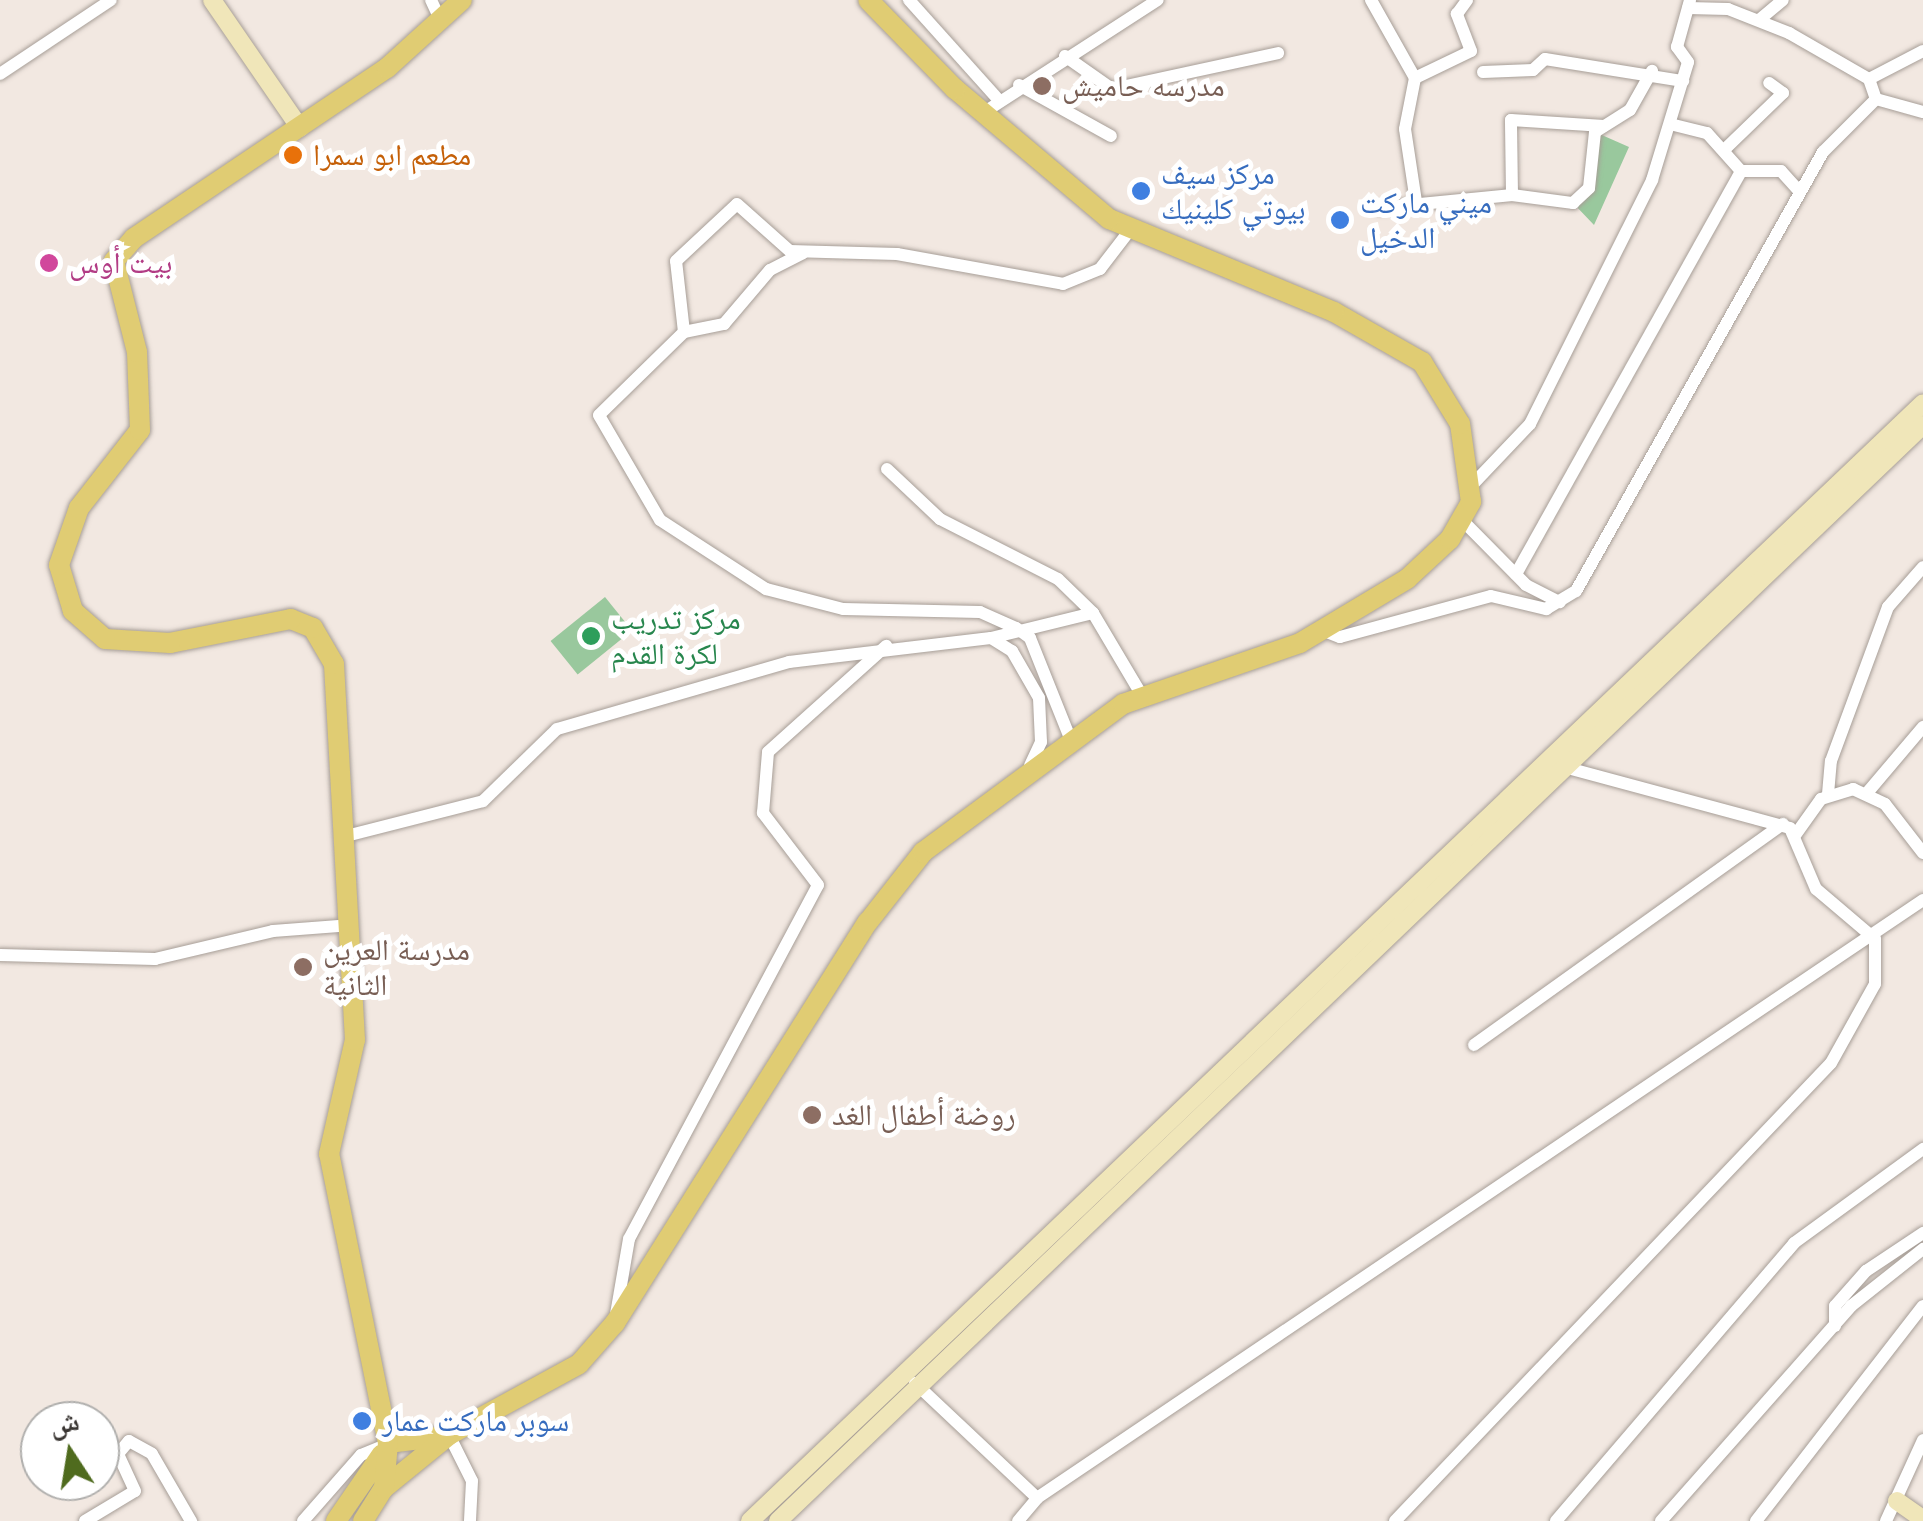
<!DOCTYPE html>
<meta charset="utf-8">
<style>
body{margin:0}
#map{position:relative;width:1923px;height:1521px;overflow:hidden;background:#f2e8e1;font-family:Helvetica,"Noto Naskh Arabic",sans-serif}
div>[style]{position:absolute}
.green>*{inset:0;background:#99c89d;transform-origin:0 0}
.roads{filter:drop-shadow(0 0 2px #a79e97) drop-shadow(0 0 2px #a79e97)}
.street>*{height:12px;margin:-6px;padding:0 6px;transform-origin:6px;border-radius:6px;background:#fff}
.secondary>*{height:18px;margin:-9px;padding:0 9px;transform-origin:9px;border-radius:9px;background:#f0e6b9}
.primary>*{height:20px;margin:-10px;padding:0 10px;transform-origin:10px;border-radius:10px;background:#e0cc73}
.dots>*{width:28px;height:28px;translate:-50% -50%;box-sizing:border-box;border:5px solid #fff;border-radius:50%}
span{translate:-50% -50%;white-space:nowrap;text-align:center;line-height:1.15;-webkit-text-stroke:10px #fff;paint-order:stroke}
.education-label{font-size:30px;color:#785e54}
.left{translate:0 -50%;text-align:left}
.food-label{font-size:30px;color:#c56008}
.shop-label{font-size:30px;color:#366cbe}
.hotel-label{font-size:30px;color:#b23c85}
.leisure-label{font-size:30px;color:#27864d}
.north{position:absolute;left:20px;top:1401px;width:100px;height:100px;box-sizing:border-box;background:#fff;border:2px solid #b0afad;border-radius:50%;rotate:348deg;font-size:28px;font-weight:700;line-height:40px;text-align:center;color:#3a3633}
.north::after{content:'';display:block;margin:auto;width:35px;height:45px;background:#4f6b1e;clip-path:polygon(50% 0,100% 100%,50% 72%,0 100%)}
</style>
<div id="map">
<div class="green">
<div style="clip-path:polygon(1595px 132px,1629px 147px,1594px 225px,1573px 203px,1584px 194px)"></div>
<div style="left:605px;top:597px;width:43px;height:70px;rotate:51deg"></div>
</div>
<div class="roads">
<div class="street">
<div style="left:431px;top:0;width:23px;rotate:65deg"></div>
<div style="left:909px;top:0;width:132px;rotate:48.1deg"></div>
<div style="left:1371px;top:0;width:90px;rotate:60.6deg"></div>
<div style="left:1415px;top:78px;width:52px;rotate:101.1deg"></div>
<div style="left:1405px;top:129px;width:74px;rotate:81.4deg"></div>
<div style="left:1688px;top:8px;width:40px;rotate:1.4deg"></div>
<div style="left:1728px;top:9px;width:66px;rotate:21.5deg"></div>
<div style="left:1789px;top:33px;width:92px;rotate:29.9deg"></div>
<div style="left:1869px;top:79px;width:21px;rotate:71deg"></div>
<div style="left:1759px;top:20px;width:31px;rotate:-40deg"></div>
<div style="left:1065px;top:56px;width:57px;rotate:35.1deg"></div>
<div style="left:1112px;top:89px;width:170px;rotate:-12.2deg"></div>
<div style="left:1483px;top:72px;width:50px;rotate:-2.3deg"></div>
<div style="left:1533px;top:70px;width:16px;rotate:-43deg"></div>
<div style="left:1545px;top:59px;width:140px;rotate:9.1deg"></div>
<div style="left:0;top:74px;width:133px;rotate:-33.7deg"></div>
<div style="left:1415px;top:78px;width:62px;rotate:-25.7deg"></div>
<div style="left:1471px;top:51px;width:40px;rotate:-111deg"></div>
<div style="left:1457px;top:14px;width:17px;rotate:-54deg"></div>
<div style="left:1869px;top:79px;width:61px;rotate:-27.4deg"></div>
<div style="left:1019px;top:85px;width:105px;rotate:29deg"></div>
<div style="left:983px;top:113px;width:208px;rotate:-32.9deg"></div>
<div style="left:1670px;top:124px;width:38px;rotate:14deg"></div>
<div style="left:1707px;top:133px;width:51px;rotate:48.2deg"></div>
<div style="left:1741px;top:171px;width:40px"></div>
<div style="left:1781px;top:171px;width:25px;rotate:48deg"></div>
<div style="left:1724px;top:150px;width:82px;rotate:-44deg"></div>
<div style="left:1783px;top:93px;width:17px;rotate:-144deg"></div>
<div style="left:1512px;top:195px;width:75px;rotate:-90.8deg"></div>
<div style="left:1511px;top:120px;width:93px;rotate:3.7deg"></div>
<div style="left:1379px;top:208px;width:134px;rotate:-5.6deg"></div>
<div style="left:1512px;top:195px;width:62px;rotate:7.5deg"></div>
<div style="left:1573px;top:203px;width:22px;rotate:-43deg"></div>
<div style="left:1589px;top:188px;width:56px;rotate:-83.9deg"></div>
<div style="left:1595px;top:132px;width:41px;rotate:-32.2deg"></div>
<div style="left:1630px;top:110px;width:45px;rotate:-60.6deg"></div>
<div style="left:684px;top:332px;width:41px;rotate:-11.3deg"></div>
<div style="left:724px;top:324px;width:71px;rotate:-49.6deg"></div>
<div style="left:770px;top:270px;width:37px;rotate:-27deg"></div>
<div style="left:887px;top:469px;width:73px;rotate:43.3deg"></div>
<div style="left:940px;top:519px;width:132px;rotate:27deg"></div>
<div style="left:1058px;top:579px;width:49px;rotate:44.2deg"></div>
<div style="left:1093px;top:613px;width:94px;rotate:59.3deg"></div>
<div style="left:1473px;top:484px;width:83px;rotate:-46.5deg"></div>
<div style="left:1530px;top:424px;width:273px;rotate:-63.4deg"></div>
<div style="left:1652px;top:180px;width:123px;rotate:-73deg"></div>
<div style="left:1688px;top:62px;width:19px;rotate:-126deg"></div>
<div style="left:1677px;top:47px;width:49px;rotate:-74.5deg"></div>
<div style="left:1462px;top:520px;width:91px;rotate:45.4deg"></div>
<div style="left:1526px;top:585px;width:38px;rotate:27deg"></div>
<div style="left:1516px;top:574px;width:462px;rotate:-60.8deg"></div>
<div style="left:1324px;top:631px;width:17px;rotate:21deg"></div>
<div style="left:1340px;top:637px;width:156px;rotate:-15.2deg"></div>
<div style="left:1491px;top:596px;width:57px;rotate:13.3deg"></div>
<div style="left:1546px;top:609px;width:35px;rotate:-31deg"></div>
<div style="left:1576px;top:591px;width:504px;rotate:-60.64deg"></div>
<div style="left:1823px;top:152px;width:75px;rotate:-45deg"></div>
<div style="left:1876px;top:99px;width:49px;rotate:15.5deg"></div>
<div style="left:991px;top:638px;width:25px;rotate:32deg"></div>
<div style="left:1012px;top:651px;width:54px;rotate:60.1deg"></div>
<div style="left:1039px;top:698px;width:44px;rotate:87.4deg"></div>
<div style="left:1041px;top:742px;width:26px;rotate:115deg"></div>
<div style="left:1070px;top:738px;width:108px;rotate:-111.8deg"></div>
<div style="left:1030px;top:638px;width:17px;rotate:-144deg"></div>
<div style="left:1016px;top:628px;width:39px;rotate:-156deg"></div>
<div style="left:980px;top:612px;width:137px;rotate:-178.7deg"></div>
<div style="left:843px;top:609px;width:80px;rotate:-165.4deg"></div>
<div style="left:766px;top:589px;width:126px;rotate:-146.9deg"></div>
<div style="left:660px;top:520px;width:121px;rotate:-120.2deg"></div>
<div style="left:599px;top:415px;width:119px;rotate:-44.3deg"></div>
<div style="left:684px;top:332px;width:71px;rotate:-96.4deg"></div>
<div style="left:676px;top:261px;width:83px;rotate:-43.1deg"></div>
<div style="left:737px;top:204px;width:71px;rotate:41.6deg"></div>
<div style="left:790px;top:251px;width:107px;rotate:1.6deg"></div>
<div style="left:897px;top:254px;width:169px;rotate:10.2deg"></div>
<div style="left:1063px;top:284px;width:40px;rotate:-22deg"></div>
<div style="left:1100px;top:269px;width:49px;rotate:-52.4deg"></div>
<div style="left:1867px;top:793px;width:87px;rotate:-49.7deg"></div>
<div style="left:1828px;top:794px;width:33px;rotate:-85deg"></div>
<div style="left:1831px;top:761px;width:164px;rotate:-69.7deg"></div>
<div style="left:1888px;top:607px;width:53px;rotate:-48.8deg"></div>
<div style="left:1796px;top:834px;width:43px;rotate:-54.5deg"></div>
<div style="left:1821px;top:799px;width:34px;rotate:-17deg"></div>
<div style="left:1853px;top:789px;width:35px;rotate:25deg"></div>
<div style="left:1885px;top:804px;width:62px;rotate:52.2deg"></div>
<div style="left:346px;top:836px;width:141px;rotate:-14.3deg"></div>
<div style="left:483px;top:801px;width:103px;rotate:-44.2deg"></div>
<div style="left:557px;top:729px;width:241px;rotate:-16.1deg"></div>
<div style="left:789px;top:662px;width:203px;rotate:-6.8deg"></div>
<div style="left:991px;top:638px;width:105px;rotate:-13.8deg"></div>
<div style="left:0;top:955px;width:155px;rotate:1.5deg"></div>
<div style="left:155px;top:959px;width:121px;rotate:-13.3deg"></div>
<div style="left:273px;top:931px;width:79px;rotate:-4.3deg"></div>
<div style="left:1474px;top:1045px;width:380px;rotate:-35.6deg"></div>
<div style="left:615px;top:1320px;width:82px;rotate:-80.2deg"></div>
<div style="left:629px;top:1239px;width:401px;rotate:-61.9deg"></div>
<div style="left:818px;top:885px;width:91px;rotate:-127.4deg"></div>
<div style="left:763px;top:813px;width:61px;rotate:-85.3deg"></div>
<div style="left:768px;top:752px;width:159px;rotate:-41.9deg"></div>
<div style="left:1835px;top:1326px;width:20px;rotate:-90deg"></div>
<div style="left:1835px;top:1306px;width:47px;rotate:-48.5deg"></div>
<div style="left:1866px;top:1271px;width:69px;rotate:-33.7deg"></div>
<div style="left:915px;top:1383px;width:168px;rotate:43.3deg"></div>
<div style="left:449px;top:1435px;width:51px;rotate:63.4deg"></div>
<div style="left:472px;top:1481px;width:40px;rotate:92.9deg"></div>
<div style="left:85px;top:1521px;width:58px;rotate:-31deg"></div>
<div style="left:135px;top:1491px;width:41px;rotate:-114.7deg"></div>
<div style="left:118px;top:1454px;width:17px;rotate:-50deg"></div>
<div style="left:129px;top:1441px;width:26px;rotate:29deg"></div>
<div style="left:152px;top:1454px;width:78px;rotate:59.8deg"></div>
<div style="left:303px;top:1521px;width:88px;rotate:-48.7deg"></div>
<div style="left:361px;top:1455px;width:29px;rotate:-22deg"></div>
<div style="left:1018px;top:1521px;width:30px;rotate:-50deg"></div>
<div style="left:1037px;top:1498px;width:1069px;rotate:-34.02deg"></div>
<div style="left:1395px;top:1521px;width:632px;rotate:-46.41deg"></div>
<div style="left:1831px;top:1063px;width:90px;rotate:-60.9deg"></div>
<div style="left:1875px;top:984px;width:45px;rotate:-90deg"></div>
<div style="left:1875px;top:939px;width:77px;rotate:-139.7deg"></div>
<div style="left:1816px;top:889px;width:66px;rotate:-113.1deg"></div>
<div style="left:1790px;top:828px;width:238px;rotate:-164.9deg"></div>
<div style="left:1556px;top:1521px;width:366px;rotate:-49.4deg"></div>
<div style="left:1794px;top:1243px;width:160px;rotate:-36.1deg"></div>
<div style="left:1661px;top:1521px;width:287px;rotate:-48.5deg"></div>
<div style="left:1851px;top:1306px;width:92px;rotate:-38.4deg"></div>
<div style="left:1756px;top:1521px;width:272px;rotate:-52.2deg"></div>
<div style="left:1886px;top:1521px;width:89px;rotate:-65.4deg"></div>
</div>
<div class="secondary">
<div style="left:212px;top:0;width:155px;rotate:55.5deg"></div>
<div style="left:1897px;top:1501px;width:32px;rotate:35deg"></div>
<div style="left:750px;top:1521px;width:1620px;rotate:-43.62deg"></div>
<div style="left:778px;top:1521px;width:1585px;rotate:-43.75deg"></div>
</div>
<div class="primary">
<div style="left:388px;top:1443px;width:58px;rotate:-6.9deg"></div>
<div style="left:384px;top:1488px;width:84px;rotate:-39.2deg"></div>
<div style="left:449px;top:1435px;width:148px;rotate:-28.6deg"></div>
<div style="left:579px;top:1364px;width:55px;rotate:-48.7deg"></div>
<div style="left:615px;top:1323px;width:474px;rotate:-57.8deg"></div>
<div style="left:868px;top:922px;width:89px;rotate:-51.8deg"></div>
<div style="left:923px;top:852px;width:249px;rotate:-36.5deg"></div>
<div style="left:1123px;top:704px;width:187px;rotate:-19deg"></div>
<div style="left:1300px;top:643px;width:125px;rotate:-30.9deg"></div>
<div style="left:1407px;top:579px;width:59px;rotate:-42.9deg"></div>
<div style="left:1450px;top:539px;width:43px;rotate:-60.4deg"></div>
<div style="left:1471px;top:502px;width:79px;rotate:-98deg"></div>
<div style="left:1460px;top:424px;width:73px;rotate:-121.5deg"></div>
<div style="left:1422px;top:362px;width:101px;rotate:-150.4deg"></div>
<div style="left:1334px;top:312px;width:243px;rotate:-157.5deg"></div>
<div style="left:1109px;top:219px;width:202px;rotate:-139.8deg"></div>
<div style="left:955px;top:89px;width:124px;rotate:-134.3deg"></div>
<div style="left:336px;top:1521px;width:81px;rotate:-55.5deg"></div>
<div style="left:363px;top:1521px;width:39px;rotate:-58deg"></div>
<div style="left:384px;top:1488px;width:45px;rotate:-84.9deg"></div>
<div style="left:388px;top:1443px;width:295px;rotate:-101.5deg"></div>
<div style="left:329px;top:1154px;width:117px;rotate:-77.2deg"></div>
<div style="left:355px;top:1040px;width:377px;rotate:-93.2deg"></div>
<div style="left:334px;top:664px;width:42px;rotate:-120.3deg"></div>
<div style="left:313px;top:628px;width:24px;rotate:-158deg"></div>
<div style="left:291px;top:619px;width:123px;rotate:168.8deg"></div>
<div style="left:170px;top:643px;width:65px;rotate:-176.5deg"></div>
<div style="left:105px;top:639px;width:43px;rotate:-138.8deg"></div>
<div style="left:73px;top:611px;width:48px;rotate:-106.9deg"></div>
<div style="left:59px;top:565px;width:60px;rotate:-70.7deg"></div>
<div style="left:79px;top:508px;width:99px;rotate:-52deg"></div>
<div style="left:140px;top:430px;width:78px;rotate:-92.2deg"></div>
<div style="left:137px;top:352px;width:94px;rotate:-104.2deg"></div>
<div style="left:114px;top:261px;width:30px;rotate:-49deg"></div>
<div style="left:134px;top:238px;width:305px;rotate:-33.9deg"></div>
<div style="left:387px;top:68px;width:101px;rotate:-42.2deg"></div>
</div>
</div>
<div class="dots">
<div style="left:1042px;top:86px;background:#8d6e63"></div>
<div style="left:293px;top:155px;background:#e8710a"></div>
<div style="left:1141px;top:191px;background:#3f7fe0"></div>
<div style="left:1340px;top:220px;background:#3f7fe0"></div>
<div style="left:49px;top:263px;background:#d1479c"></div>
<div style="left:591px;top:636px;background:#2e9e5b"></div>
<div style="left:303px;top:967px;background:#8d6e63"></div>
<div style="left:812px;top:1115px;background:#8d6e63"></div>
<div style="left:362px;top:1421px;background:#3f7fe0"></div>
</div>
<div class="education-label">
<span class="left" style="left:1062px;top:86px">مدرسه حاميش</span>
<span class="left" style="left:323px;top:967px">مدرسة العرين<br>الثانية</span>
<span class="left" style="left:832px;top:1115px">روضة أطفال الغد</span>
</div>
<div class="food-label">
<span class="left" style="left:313px;top:155px">مطعم ابو سمرا</span>
</div>
<div class="shop-label">
<span class="left" style="left:1161px;top:191px">مركز سيف<br>بيوتي كلينيك</span>
<span class="left" style="left:1360px;top:220px">ميني ماركت<br>الدخيل</span>
<span class="left" style="left:382px;top:1421px">سوبر ماركت عمار</span>
</div>
<div class="hotel-label">
<span class="left" style="left:69px;top:263px">بيت أوس</span>
</div>
<div class="leisure-label">
<span class="left" style="left:611px;top:636px">مركز تدريب<br>لكرة القدم</span>
</div>
<div class="north">ش</div>
</div>
